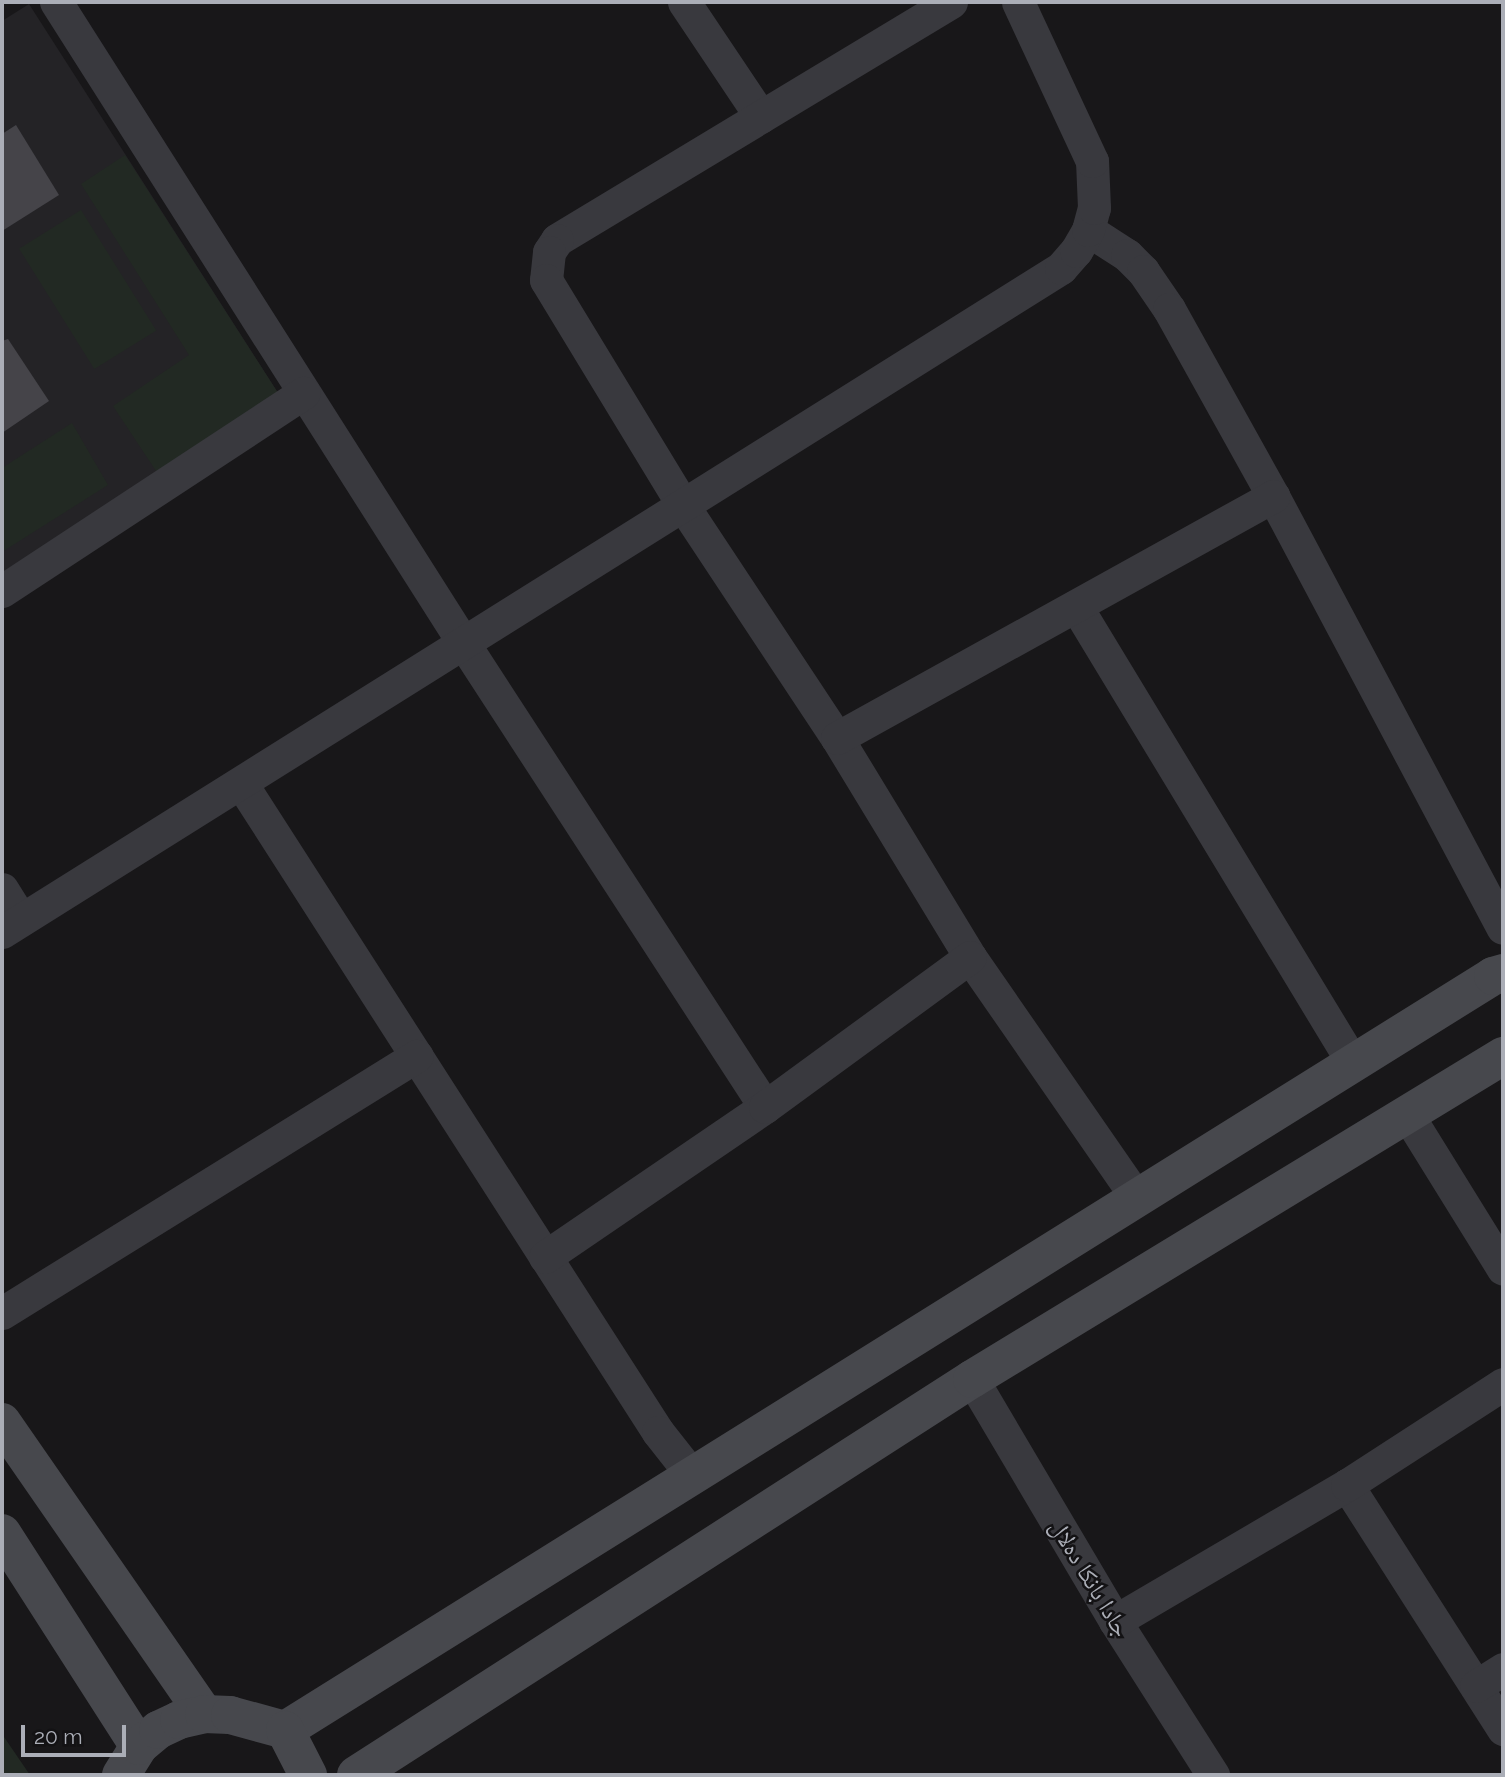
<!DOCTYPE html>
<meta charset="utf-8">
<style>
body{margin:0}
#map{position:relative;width:1505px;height:1777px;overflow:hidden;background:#181719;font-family:Raleway,"Noto Naskh Arabic",sans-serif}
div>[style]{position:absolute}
.built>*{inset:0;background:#242326}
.green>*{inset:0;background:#222923;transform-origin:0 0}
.building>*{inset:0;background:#454449}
.street>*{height:33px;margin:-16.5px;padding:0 16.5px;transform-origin:16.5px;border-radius:16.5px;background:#39393e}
.secondary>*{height:38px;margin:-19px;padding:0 19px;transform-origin:19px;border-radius:19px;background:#47484d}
span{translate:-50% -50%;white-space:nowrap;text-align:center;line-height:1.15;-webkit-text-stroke:5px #131214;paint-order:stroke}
.street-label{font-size:24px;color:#abaeb7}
.frame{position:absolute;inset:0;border:4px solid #abaeb7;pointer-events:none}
.scale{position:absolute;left:21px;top:1725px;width:105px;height:32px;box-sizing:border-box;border:4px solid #abaeb7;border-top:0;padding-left:9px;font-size:21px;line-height:24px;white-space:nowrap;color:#abaeb7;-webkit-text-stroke:5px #131214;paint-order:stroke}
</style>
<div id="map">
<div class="built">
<div style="clip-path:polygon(29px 4px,280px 396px,2px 573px,2px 21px)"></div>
</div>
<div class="green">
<div style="clip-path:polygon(125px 155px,280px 396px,158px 474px,113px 406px,189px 355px,81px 184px)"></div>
<div style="left:81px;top:210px;width:142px;height:73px;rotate:58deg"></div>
<div style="clip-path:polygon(72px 423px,108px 485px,2px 552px,2px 468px)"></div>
<div style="clip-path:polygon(2px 1734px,30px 1775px,2px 1775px)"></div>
</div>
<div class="building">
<div style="clip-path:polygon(16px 125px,59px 195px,2px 231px,2px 134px)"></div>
<div style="clip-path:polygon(8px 339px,49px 401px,2px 433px,2px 341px)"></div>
</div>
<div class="street">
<div style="left:56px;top:2px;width:761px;rotate:57.56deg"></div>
<div style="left:464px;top:644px;width:552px;rotate:56.97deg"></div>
<div style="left:684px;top:2px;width:138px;rotate:56.2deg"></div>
<div style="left:951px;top:2px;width:460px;rotate:148.9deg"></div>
<div style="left:557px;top:240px;width:14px;rotate:124deg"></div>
<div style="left:549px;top:252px;width:28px;rotate:96deg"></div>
<div style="left:546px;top:280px;width:266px;rotate:58.7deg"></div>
<div style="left:684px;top:507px;width:277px;rotate:56.5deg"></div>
<div style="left:837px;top:738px;width:256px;rotate:58.7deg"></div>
<div style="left:970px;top:957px;width:293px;rotate:55.3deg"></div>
<div style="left:1088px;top:230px;width:46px;rotate:32.7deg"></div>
<div style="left:1127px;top:255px;width:23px;rotate:45deg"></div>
<div style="left:1143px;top:271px;width:46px;rotate:55.6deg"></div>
<div style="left:1169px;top:309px;width:214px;rotate:60.9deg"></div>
<div style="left:1273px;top:496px;width:489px;rotate:62deg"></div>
<div style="left:2px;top:591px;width:361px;rotate:-33.3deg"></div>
<div style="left:1076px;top:606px;width:534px;rotate:58.78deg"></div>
<div style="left:837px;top:738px;width:499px;rotate:-29deg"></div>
<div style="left:241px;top:783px;width:771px;rotate:57.28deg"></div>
<div style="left:658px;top:1432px;width:55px;rotate:51.7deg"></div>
<div style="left:2px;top:889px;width:36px;rotate:58deg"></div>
<div style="left:2px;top:932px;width:1250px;rotate:-32.09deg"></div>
<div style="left:1061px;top:268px;width:23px;rotate:-49deg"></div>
<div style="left:1076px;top:251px;width:24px;rotate:-60deg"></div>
<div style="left:1088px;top:230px;width:23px;rotate:-75deg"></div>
<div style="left:1094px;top:208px;width:47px;rotate:-92.4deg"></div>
<div style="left:1092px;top:161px;width:175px;rotate:-115deg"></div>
<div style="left:1407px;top:1114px;width:182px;rotate:58.2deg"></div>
<div style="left:545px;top:1257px;width:266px;rotate:-34.3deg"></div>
<div style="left:765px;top:1107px;width:254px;rotate:-36.2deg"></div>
<div style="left:2px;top:1313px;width:488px;rotate:-31.8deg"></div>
<div style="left:972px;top:1379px;width:281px;rotate:59.4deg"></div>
<div style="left:1115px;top:1621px;width:183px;rotate:57.5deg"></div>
<div style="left:1347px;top:1485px;width:290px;rotate:57.4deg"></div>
<div style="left:1115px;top:1621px;width:269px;rotate:-30.4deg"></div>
<div style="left:1347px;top:1485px;width:186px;rotate:-32.9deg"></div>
<div style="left:1476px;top:1686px;width:32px;rotate:-32deg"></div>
</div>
<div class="secondary">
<div style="left:2px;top:1422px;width:355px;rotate:55.3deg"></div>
<div style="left:2px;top:1533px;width:253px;rotate:57.3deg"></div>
<div style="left:285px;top:1730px;width:1424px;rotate:-31.97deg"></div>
<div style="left:1493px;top:976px;width:10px;rotate:-17deg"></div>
<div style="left:121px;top:1775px;width:34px;rotate:-58deg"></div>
<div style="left:139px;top:1746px;width:25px;rotate:-40deg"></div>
<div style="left:158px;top:1730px;width:23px;rotate:-25deg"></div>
<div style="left:179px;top:1720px;width:26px;rotate:-13deg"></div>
<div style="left:204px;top:1714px;width:26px;rotate:2deg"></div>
<div style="left:230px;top:1715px;width:57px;rotate:15.3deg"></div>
<div style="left:285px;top:1730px;width:51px;rotate:62.9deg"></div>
<div style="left:356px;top:1775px;width:732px;rotate:-32.74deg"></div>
<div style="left:972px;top:1379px;width:622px;rotate:-31.31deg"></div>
</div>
<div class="street-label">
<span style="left:1090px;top:1578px;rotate:59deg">جادا بانكا ده‌لال</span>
</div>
<div class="frame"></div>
<div class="scale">20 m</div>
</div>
